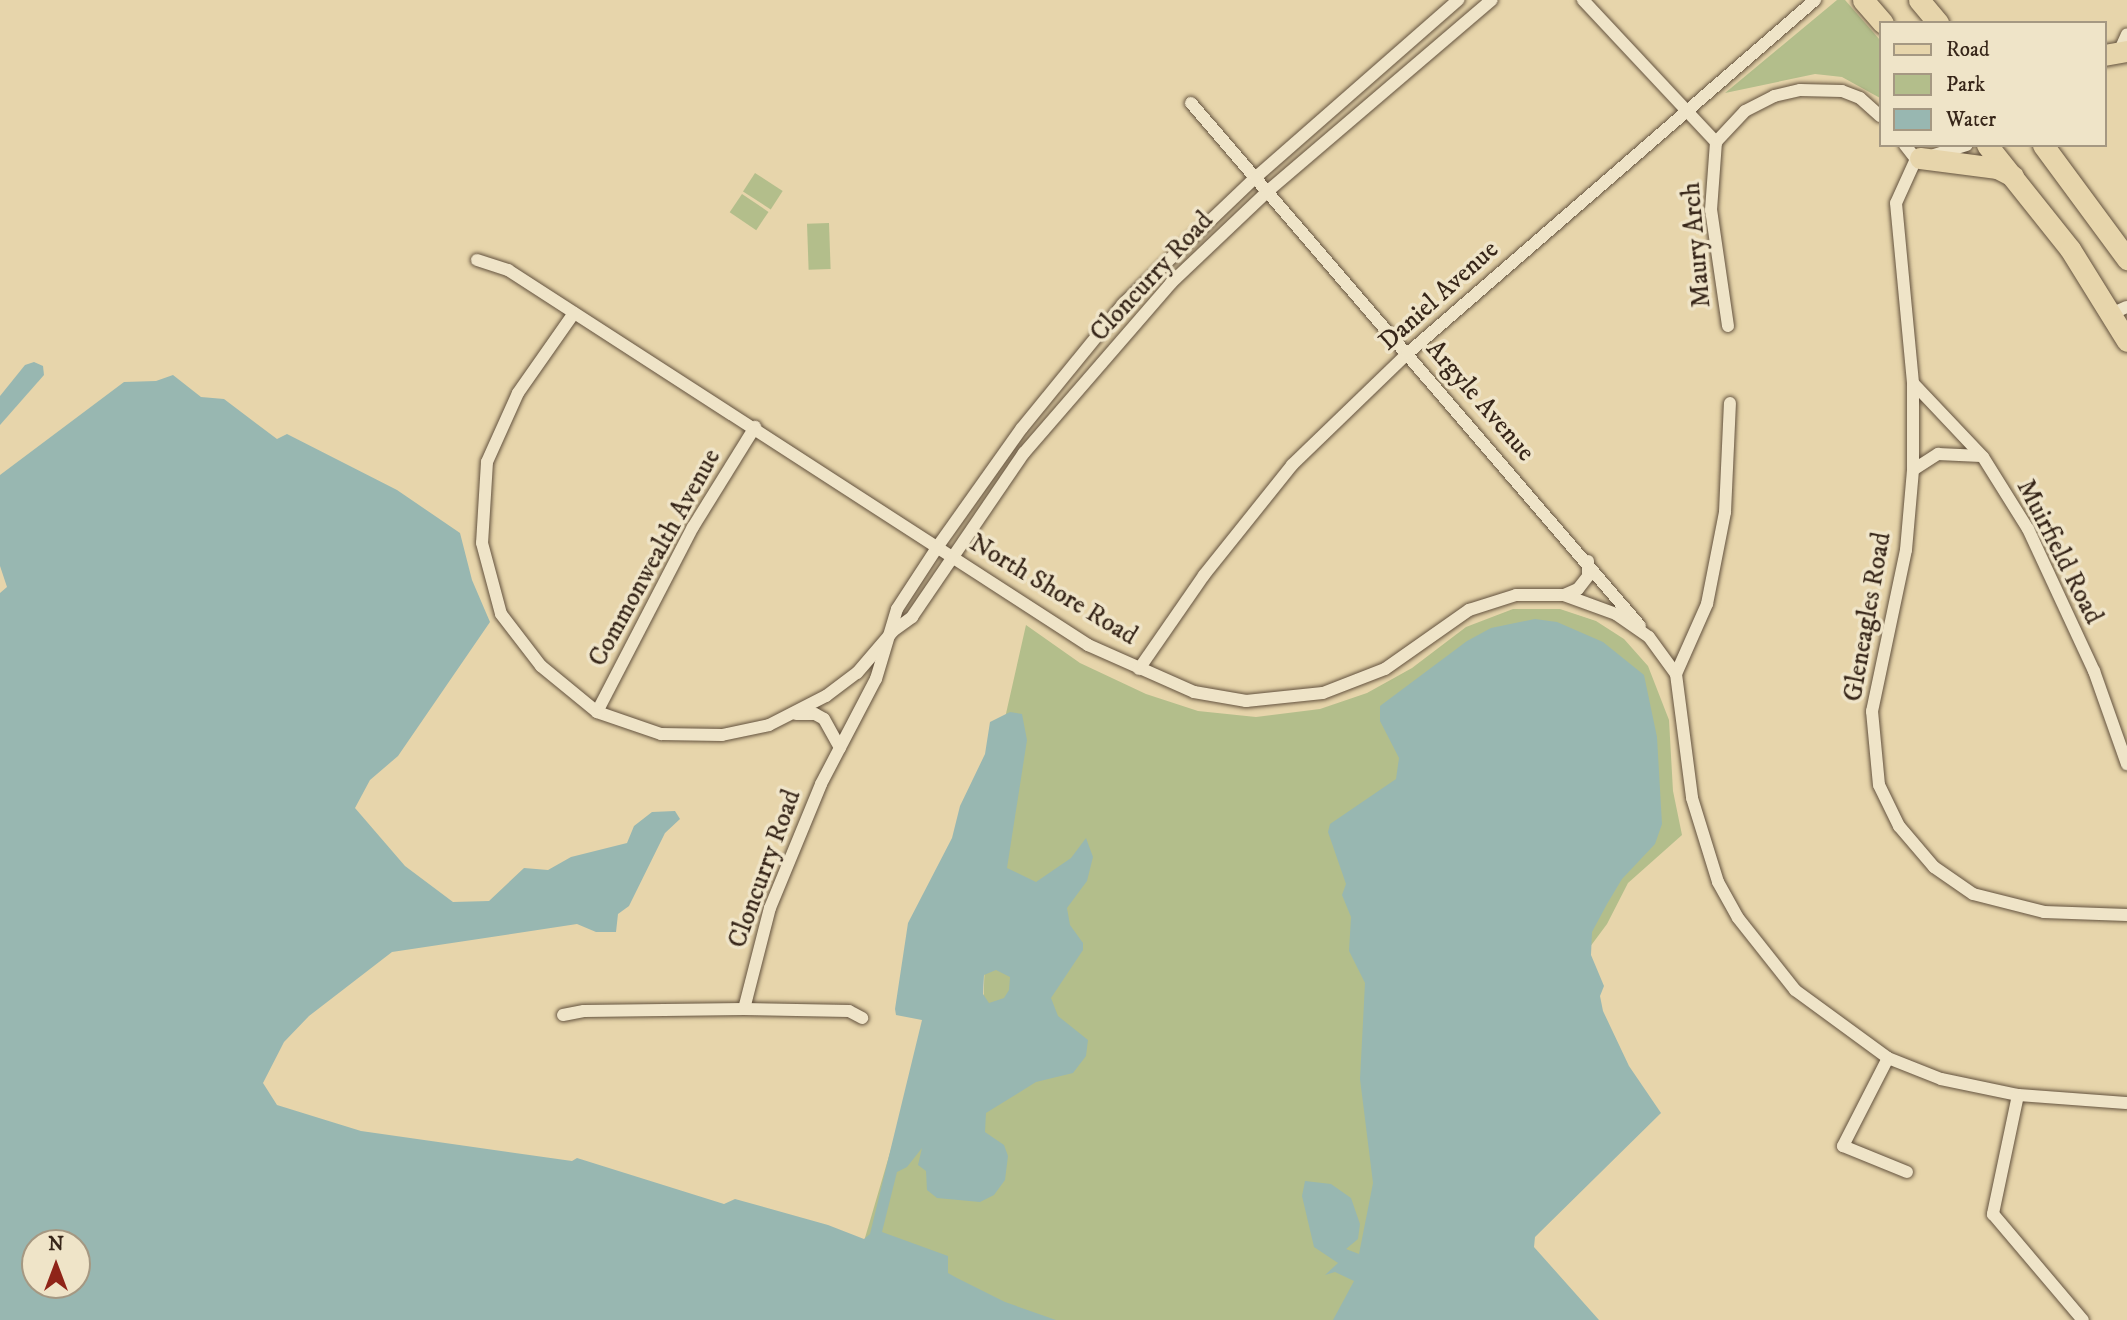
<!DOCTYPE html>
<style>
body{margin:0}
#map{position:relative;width:2127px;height:1320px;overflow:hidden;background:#e7d5ab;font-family:"IM FELL DW Pica",serif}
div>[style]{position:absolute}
.green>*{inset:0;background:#b3be8b;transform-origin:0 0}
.water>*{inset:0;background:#98b7b1}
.roads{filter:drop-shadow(0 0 2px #63523e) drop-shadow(0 0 2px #63523e)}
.minor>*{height:12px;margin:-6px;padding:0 6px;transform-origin:6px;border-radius:6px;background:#efe4c8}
.primary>*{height:21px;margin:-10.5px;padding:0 10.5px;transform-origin:10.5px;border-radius:10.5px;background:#e7d5ab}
span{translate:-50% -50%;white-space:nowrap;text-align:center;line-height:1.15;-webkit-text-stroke:7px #efe4c8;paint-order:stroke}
.street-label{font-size:26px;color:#372619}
.legend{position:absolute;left:1879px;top:21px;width:228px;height:126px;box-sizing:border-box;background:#efe4c8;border:2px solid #a59882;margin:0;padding:9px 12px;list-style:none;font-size:21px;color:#372619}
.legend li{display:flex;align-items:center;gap:14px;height:35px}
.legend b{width:35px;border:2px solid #a59882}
.north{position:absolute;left:21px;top:1229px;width:70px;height:70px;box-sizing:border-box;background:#efe4c8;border:2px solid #a59882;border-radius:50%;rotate:0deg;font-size:19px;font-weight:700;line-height:28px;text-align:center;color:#372619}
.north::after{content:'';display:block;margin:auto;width:24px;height:32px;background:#8f2418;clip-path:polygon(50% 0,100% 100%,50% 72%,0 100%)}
</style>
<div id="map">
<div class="green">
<div style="clip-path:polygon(1837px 0,1845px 0,1880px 40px,1880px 98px,1842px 77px,1815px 74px,1725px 93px)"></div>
<div style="left:755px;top:173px;width:33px;height:22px;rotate:33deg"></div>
<div style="left:742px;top:194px;width:32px;height:22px;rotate:34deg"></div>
<div style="left:829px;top:223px;width:46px;height:22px;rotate:88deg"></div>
<div style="clip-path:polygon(1513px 609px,1560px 609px,1596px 621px,1624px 639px,1648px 666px,1669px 720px,1673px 791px,1682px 835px,1628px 883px,1607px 924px,1376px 1235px,1459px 1320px,943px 1320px,857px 1265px,909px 1088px,983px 1015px,991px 780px,1026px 625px,1080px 663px,1146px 694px,1198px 711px,1256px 717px,1320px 709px,1367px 693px,1412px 668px,1466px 627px)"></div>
</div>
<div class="water">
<div style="clip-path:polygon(34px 362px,43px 366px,44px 375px,0 425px,0 396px,25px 365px)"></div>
<div style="clip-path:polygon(evenodd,173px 375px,201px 397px,224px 399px,277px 439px,287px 434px,397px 490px,460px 533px,472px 580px,490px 622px,398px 756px,370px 780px,355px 808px,405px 866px,453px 902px,489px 901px,524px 868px,548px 870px,571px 857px,627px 843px,634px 826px,652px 812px,675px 811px,680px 819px,665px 833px,629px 906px,618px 914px,616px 932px,596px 932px,577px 924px,392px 952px,309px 1016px,284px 1042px,263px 1083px,277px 1105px,361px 1131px,572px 1161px,577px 1158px,724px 1204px,735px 1199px,828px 1225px,864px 1239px,870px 1234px,922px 1020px,896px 1015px,895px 1009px,908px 923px,952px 838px,960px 806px,985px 754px,990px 722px,1010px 712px,1022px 714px,1027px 740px,1007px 868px,1036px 882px,1071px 858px,1086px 838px,1093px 857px,1087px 881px,1067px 908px,1070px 925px,1083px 943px,1083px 950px,1051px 998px,1058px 1016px,1088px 1040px,1086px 1056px,1073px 1073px,1036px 1082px,986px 1113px,985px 1132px,1004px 1145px,1008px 1156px,1005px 1180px,994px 1195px,980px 1202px,937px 1198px,927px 1190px,926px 1171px,918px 1165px,922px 1148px,907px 1167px,897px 1172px,882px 1232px,948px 1256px,948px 1273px,957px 1278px,1005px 1302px,1056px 1320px,0 1320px,0 593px,7px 587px,0 566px,0 475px,124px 382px,156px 381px,173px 375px,996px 970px,1010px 977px,1009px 990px,1004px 998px,989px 1003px,983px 994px,984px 975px,996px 970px,173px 375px,77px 1243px,77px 1285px,35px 1285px,35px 1243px,77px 1243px)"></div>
<div style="clip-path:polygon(1535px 619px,1557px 622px,1603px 642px,1644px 675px,1657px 737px,1662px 824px,1655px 844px,1622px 879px,1607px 904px,1592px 932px,1591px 955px,1604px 986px,1600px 996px,1603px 1011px,1629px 1066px,1661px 1113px,1535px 1237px,1534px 1247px,1599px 1320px,1333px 1320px,1354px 1281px,1335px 1272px,1325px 1275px,1338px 1263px,1314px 1247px,1302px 1196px,1305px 1181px,1331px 1184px,1351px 1198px,1360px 1224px,1358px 1239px,1346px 1249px,1359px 1254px,1373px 1183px,1360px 1079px,1365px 983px,1349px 951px,1351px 917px,1342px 895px,1346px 884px,1328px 832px,1330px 824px,1396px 779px,1399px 758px,1380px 721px,1380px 706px,1467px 641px,1491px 628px)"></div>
</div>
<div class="roads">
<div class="minor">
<div style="left:1583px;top:0;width:195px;rotate:46.9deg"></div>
<div style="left:2120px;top:50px;width:17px;rotate:-66deg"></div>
<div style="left:1191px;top:103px;width:689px;rotate:49.35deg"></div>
<div style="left:1905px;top:145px;width:18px;rotate:52deg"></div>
<div style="left:1934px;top:155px;width:34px;rotate:-17deg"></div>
<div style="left:1916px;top:159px;width:48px;rotate:114.4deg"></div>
<div style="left:1896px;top:203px;width:181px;rotate:84.6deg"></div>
<div style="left:1913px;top:383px;width:87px;rotate:90deg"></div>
<div style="left:1913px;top:470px;width:80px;rotate:95deg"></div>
<div style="left:1906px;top:550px;width:165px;rotate:101.9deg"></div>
<div style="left:1872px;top:711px;width:74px;rotate:84.6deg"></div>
<div style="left:1879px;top:785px;width:46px;rotate:64deg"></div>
<div style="left:1899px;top:826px;width:54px;rotate:49.5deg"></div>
<div style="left:1934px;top:867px;width:47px;rotate:34.7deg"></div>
<div style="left:1973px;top:894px;width:73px;rotate:14.2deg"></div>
<div style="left:2044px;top:912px;width:83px;rotate:2.1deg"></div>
<div style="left:477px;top:260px;width:33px;rotate:18deg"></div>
<div style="left:508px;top:270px;width:691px;rotate:32.88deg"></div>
<div style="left:1088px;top:645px;width:116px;rotate:23.9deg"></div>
<div style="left:1194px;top:692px;width:53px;rotate:9.8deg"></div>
<div style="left:1246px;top:701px;width:77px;rotate:-5.9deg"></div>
<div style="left:1323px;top:693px;width:66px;rotate:-21.2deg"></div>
<div style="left:1385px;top:669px;width:103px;rotate:-35.1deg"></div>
<div style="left:1469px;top:610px;width:49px;rotate:-17.7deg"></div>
<div style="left:1516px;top:595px;width:48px"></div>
<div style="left:1564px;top:595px;width:55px;rotate:20.1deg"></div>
<div style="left:1616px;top:614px;width:40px;rotate:34.9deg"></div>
<div style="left:1649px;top:637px;width:46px;rotate:53.9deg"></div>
<div style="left:1676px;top:674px;width:125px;rotate:82.6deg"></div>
<div style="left:1692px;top:798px;width:88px;rotate:72.8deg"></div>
<div style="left:1718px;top:882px;width:41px;rotate:60.9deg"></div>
<div style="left:1738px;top:918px;width:92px;rotate:51.6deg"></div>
<div style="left:1795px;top:990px;width:115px;rotate:36.2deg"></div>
<div style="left:1888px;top:1058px;width:57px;rotate:21.6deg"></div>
<div style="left:1941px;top:1079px;width:79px;rotate:11.7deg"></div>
<div style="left:2018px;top:1095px;width:109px;rotate:4.2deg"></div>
<div style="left:574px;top:313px;width:98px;rotate:125deg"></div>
<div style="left:518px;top:393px;width:76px;rotate:114.2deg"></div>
<div style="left:487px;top:462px;width:81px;rotate:93.5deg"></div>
<div style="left:482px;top:543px;width:73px;rotate:75deg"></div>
<div style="left:501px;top:614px;width:66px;rotate:52.4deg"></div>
<div style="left:541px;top:666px;width:72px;rotate:39.4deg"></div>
<div style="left:597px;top:712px;width:68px;rotate:19deg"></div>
<div style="left:661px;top:734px;width:61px;rotate:0.9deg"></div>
<div style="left:722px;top:735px;width:48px;rotate:-12deg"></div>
<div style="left:769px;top:725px;width:64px;rotate:-27deg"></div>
<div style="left:826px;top:696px;width:39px;rotate:-37deg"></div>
<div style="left:857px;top:673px;width:55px;rotate:-49.4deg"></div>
<div style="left:893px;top:631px;width:24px;rotate:-36deg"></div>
<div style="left:912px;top:617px;width:199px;rotate:-55.7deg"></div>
<div style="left:1024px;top:453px;width:225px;rotate:-49.1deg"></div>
<div style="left:1171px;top:283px;width:134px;rotate:-43.5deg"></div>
<div style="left:1268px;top:191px;width:294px;rotate:-40.5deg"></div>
<div style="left:2111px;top:314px;width:17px;rotate:-24deg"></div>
<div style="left:1728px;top:326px;width:117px;rotate:-98.3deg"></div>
<div style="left:1711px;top:210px;width:68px;rotate:-85.8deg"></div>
<div style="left:1716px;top:142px;width:42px;rotate:-46.9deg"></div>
<div style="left:1745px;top:111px;width:33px;rotate:-27deg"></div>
<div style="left:1774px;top:96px;width:27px;rotate:-13deg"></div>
<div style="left:1800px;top:90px;width:42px;rotate:1.4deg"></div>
<div style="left:1842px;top:91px;width:19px;rotate:21deg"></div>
<div style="left:1860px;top:98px;width:27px;rotate:42deg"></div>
<div style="left:1913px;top:383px;width:102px;rotate:46.6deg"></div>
<div style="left:1983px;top:457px;width:85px;rotate:58deg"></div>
<div style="left:2028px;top:529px;width:157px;rotate:65.1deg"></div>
<div style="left:2094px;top:671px;width:99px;rotate:70.5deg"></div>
<div style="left:1913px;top:470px;width:30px;rotate:-33deg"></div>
<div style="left:1938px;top:454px;width:43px;rotate:2.7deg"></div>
<div style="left:1564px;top:595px;width:15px;rotate:-23deg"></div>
<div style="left:1578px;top:589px;width:16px;rotate:-52deg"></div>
<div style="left:1588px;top:576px;width:15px;rotate:-90deg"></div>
<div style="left:1139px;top:669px;width:114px;rotate:-55.3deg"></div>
<div style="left:1204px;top:575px;width:141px;rotate:-51.3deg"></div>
<div style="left:1292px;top:465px;width:161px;rotate:-44deg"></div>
<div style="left:1408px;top:353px;width:539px;rotate:-40.94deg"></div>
<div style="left:1676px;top:674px;width:77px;rotate:-66.1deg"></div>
<div style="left:1707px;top:604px;width:94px;rotate:-78.9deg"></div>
<div style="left:1725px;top:512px;width:109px;rotate:-87.4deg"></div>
<div style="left:597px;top:712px;width:208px;rotate:-62.6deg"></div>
<div style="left:693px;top:527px;width:118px;rotate:-58.2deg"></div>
<div style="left:796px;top:714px;width:19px"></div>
<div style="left:815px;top:714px;width:10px;rotate:29deg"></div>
<div style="left:824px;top:719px;width:33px;rotate:61deg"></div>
<div style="left:744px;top:1009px;width:104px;rotate:-75.6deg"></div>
<div style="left:770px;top:908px;width:134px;rotate:-67.6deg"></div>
<div style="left:821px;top:784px;width:119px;rotate:-62.4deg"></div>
<div style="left:876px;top:679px;width:73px;rotate:-73.3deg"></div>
<div style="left:897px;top:609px;width:75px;rotate:-56.9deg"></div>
<div style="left:938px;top:546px;width:145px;rotate:-54.6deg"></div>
<div style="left:1022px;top:428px;width:160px;rotate:-50.8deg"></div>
<div style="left:1123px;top:304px;width:184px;rotate:-43.7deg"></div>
<div style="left:1256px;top:177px;width:269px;rotate:-41.2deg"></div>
<div style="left:563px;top:1015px;width:21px;rotate:-11deg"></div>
<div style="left:584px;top:1011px;width:160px;rotate:-0.7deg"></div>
<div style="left:744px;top:1009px;width:105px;rotate:1.1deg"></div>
<div style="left:849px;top:1011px;width:15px;rotate:28deg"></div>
<div style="left:1888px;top:1058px;width:99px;rotate:117.1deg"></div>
<div style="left:1843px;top:1146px;width:69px;rotate:22.1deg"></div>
<div style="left:2018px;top:1095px;width:122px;rotate:101.9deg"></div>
<div style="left:1993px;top:1214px;width:139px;rotate:49.7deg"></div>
</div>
<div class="primary">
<div style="left:1863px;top:0;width:30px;rotate:49deg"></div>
<div style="left:1919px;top:0;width:30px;rotate:50deg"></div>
<div style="left:2104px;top:55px;width:23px;rotate:-10deg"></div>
<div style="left:1987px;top:145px;width:133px;rotate:51.4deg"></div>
<div style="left:2070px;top:249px;width:108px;rotate:58.2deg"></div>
<div style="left:2043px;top:145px;width:142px;rotate:53.6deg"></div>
<div style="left:1920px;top:158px;width:78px;rotate:7.4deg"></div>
<div style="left:1997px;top:168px;width:18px;rotate:27deg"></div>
</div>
</div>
<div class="street-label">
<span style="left:1697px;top:245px;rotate:-95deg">Maury Arch</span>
<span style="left:1152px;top:277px;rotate:-47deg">Cloncurry Road</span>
<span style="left:1439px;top:296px;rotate:-42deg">Daniel Avenue</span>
<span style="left:1480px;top:401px;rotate:49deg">Argyle Avenue</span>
<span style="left:2059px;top:552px;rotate:63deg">Muirfield Road</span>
<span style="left:655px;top:558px;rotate:-61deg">Commonwealth Avenue</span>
<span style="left:1053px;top:590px;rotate:31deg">North Shore Road</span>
<span style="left:1868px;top:617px;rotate:-80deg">Gleneagles Road</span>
<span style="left:765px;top:869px;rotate:-70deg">Cloncurry Road</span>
</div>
<ul class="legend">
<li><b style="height:9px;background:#e7d5ab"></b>Road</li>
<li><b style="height:19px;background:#b3be8b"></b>Park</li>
<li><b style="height:19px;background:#98b7b1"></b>Water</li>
</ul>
<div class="north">N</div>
</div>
